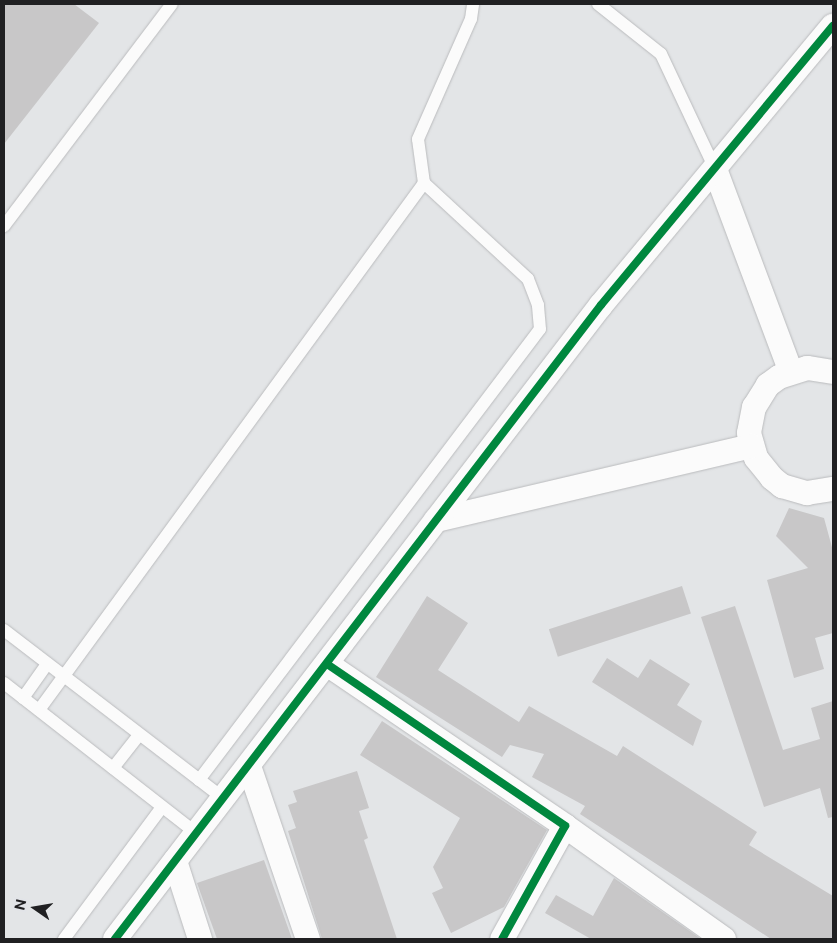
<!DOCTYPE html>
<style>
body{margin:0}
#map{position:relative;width:837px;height:943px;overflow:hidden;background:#e3e5e7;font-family:"Public Sans",sans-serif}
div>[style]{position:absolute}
.building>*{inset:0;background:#c8c7c8;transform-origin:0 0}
.roads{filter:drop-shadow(0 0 1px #babbbd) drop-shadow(0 0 1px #babbbd)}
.service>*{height:12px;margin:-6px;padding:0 6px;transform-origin:6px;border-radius:6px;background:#fbfbfb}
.minor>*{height:24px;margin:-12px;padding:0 12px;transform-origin:12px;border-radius:12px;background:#fbfbfb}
.cycleway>*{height:8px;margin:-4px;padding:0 4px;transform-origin:4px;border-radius:4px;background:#00873e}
span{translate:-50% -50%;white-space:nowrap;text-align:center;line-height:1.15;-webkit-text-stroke:4.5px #e2e4e8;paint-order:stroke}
.frame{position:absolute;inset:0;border:5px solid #202022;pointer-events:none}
.north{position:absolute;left:10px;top:883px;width:50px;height:50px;-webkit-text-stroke:4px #e2e4e8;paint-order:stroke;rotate:283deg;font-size:14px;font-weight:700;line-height:20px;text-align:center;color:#202022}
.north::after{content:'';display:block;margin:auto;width:18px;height:22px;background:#202022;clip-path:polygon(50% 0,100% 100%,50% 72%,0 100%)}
</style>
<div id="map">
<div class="building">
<div style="clip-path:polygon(4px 4px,74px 4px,99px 23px,4px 144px)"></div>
<div style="clip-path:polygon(789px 508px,824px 518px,833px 551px,833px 633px,815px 638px,824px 669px,794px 678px,767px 580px,808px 568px,776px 536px)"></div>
<div style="left:682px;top:586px;width:29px;height:140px;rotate:72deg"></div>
<div style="clip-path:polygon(427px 596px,468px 623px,438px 670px,519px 722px,529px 706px,617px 756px,623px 746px,757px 832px,749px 845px,833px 896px,833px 939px,771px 939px,580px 814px,585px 806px,532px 777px,544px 754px,510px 745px,502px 757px,376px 677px)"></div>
<div style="clip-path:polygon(735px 606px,783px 750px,820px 739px,811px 708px,833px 701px,833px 817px,828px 818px,820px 788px,764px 807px,701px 617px)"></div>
<div style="clip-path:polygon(607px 658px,638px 678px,650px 659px,690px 684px,677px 705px,702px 721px,693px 746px,592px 682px)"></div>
<div style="clip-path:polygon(382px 721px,547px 830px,504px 907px,451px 933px,432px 893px,443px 888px,433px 867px,460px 818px,360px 755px)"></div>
<div style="clip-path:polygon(357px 771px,369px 808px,359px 811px,368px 838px,364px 840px,397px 939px,322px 939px,288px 831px,296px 828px,288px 805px,297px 802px,293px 791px)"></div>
<div style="clip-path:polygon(264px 860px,292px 939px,217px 939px,197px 883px)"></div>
<div style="clip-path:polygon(614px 878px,701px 939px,591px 939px,545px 913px,556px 895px,593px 916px)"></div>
</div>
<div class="roads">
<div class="service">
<div style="left:598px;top:4px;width:80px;rotate:38.4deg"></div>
<div style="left:661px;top:54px;width:127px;rotate:64.8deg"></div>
<div style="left:4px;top:226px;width:278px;rotate:-52.9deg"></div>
<div style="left:4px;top:630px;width:277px;rotate:37.5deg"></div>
<div style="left:4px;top:683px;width:245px;rotate:38deg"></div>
<div style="left:23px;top:698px;width:42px;rotate:-54.8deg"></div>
<div style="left:39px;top:710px;width:653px;rotate:-53.85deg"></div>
<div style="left:424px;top:183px;width:44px;rotate:-97.8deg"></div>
<div style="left:418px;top:139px;width:131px;rotate:-66.2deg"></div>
<div style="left:471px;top:19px;width:15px;rotate:-82deg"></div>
<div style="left:113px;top:768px;width:42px;rotate:-51.8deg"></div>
<div style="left:199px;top:780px;width:565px;rotate:-52.91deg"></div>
<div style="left:540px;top:329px;width:24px;rotate:-95deg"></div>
<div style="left:538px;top:305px;width:28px;rotate:-111deg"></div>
<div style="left:528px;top:279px;width:142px;rotate:-137.3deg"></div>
<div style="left:64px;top:939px;width:164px;rotate:-53.4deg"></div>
</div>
<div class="minor">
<div style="left:715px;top:169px;width:217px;rotate:69.5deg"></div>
<div style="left:833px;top:372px;width:26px;rotate:-171deg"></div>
<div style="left:807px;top:368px;width:29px;rotate:162deg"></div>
<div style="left:779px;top:377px;width:14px;rotate:144deg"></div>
<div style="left:768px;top:385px;width:26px;rotate:122deg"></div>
<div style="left:754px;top:407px;width:26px;rotate:101deg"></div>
<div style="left:749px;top:433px;width:26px;rotate:74deg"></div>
<div style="left:756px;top:458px;width:26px;rotate:51deg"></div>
<div style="left:772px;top:478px;width:13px;rotate:39deg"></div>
<div style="left:782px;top:486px;width:26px;rotate:16deg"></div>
<div style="left:807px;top:493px;width:26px;rotate:-9deg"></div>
<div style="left:436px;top:520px;width:324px;rotate:-13.2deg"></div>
<div style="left:327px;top:664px;width:288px;rotate:34.2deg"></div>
<div style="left:565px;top:826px;width:129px;rotate:119.1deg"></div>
<div style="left:249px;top:766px;width:183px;rotate:71.2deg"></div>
<div style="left:565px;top:826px;width:195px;rotate:35.4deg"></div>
<div style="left:175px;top:861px;width:82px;rotate:72.2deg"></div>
<div style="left:115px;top:939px;width:799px;rotate:-52.53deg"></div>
<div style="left:601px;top:305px;width:363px;rotate:-50.3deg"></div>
</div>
</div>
<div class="cycleway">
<div style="left:327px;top:664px;width:288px;rotate:34.2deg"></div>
<div style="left:565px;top:826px;width:129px;rotate:119.1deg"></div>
<div style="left:115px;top:939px;width:799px;rotate:-52.53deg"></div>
<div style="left:601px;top:305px;width:363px;rotate:-50.3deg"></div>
</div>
<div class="frame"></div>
<div class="north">N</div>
</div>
